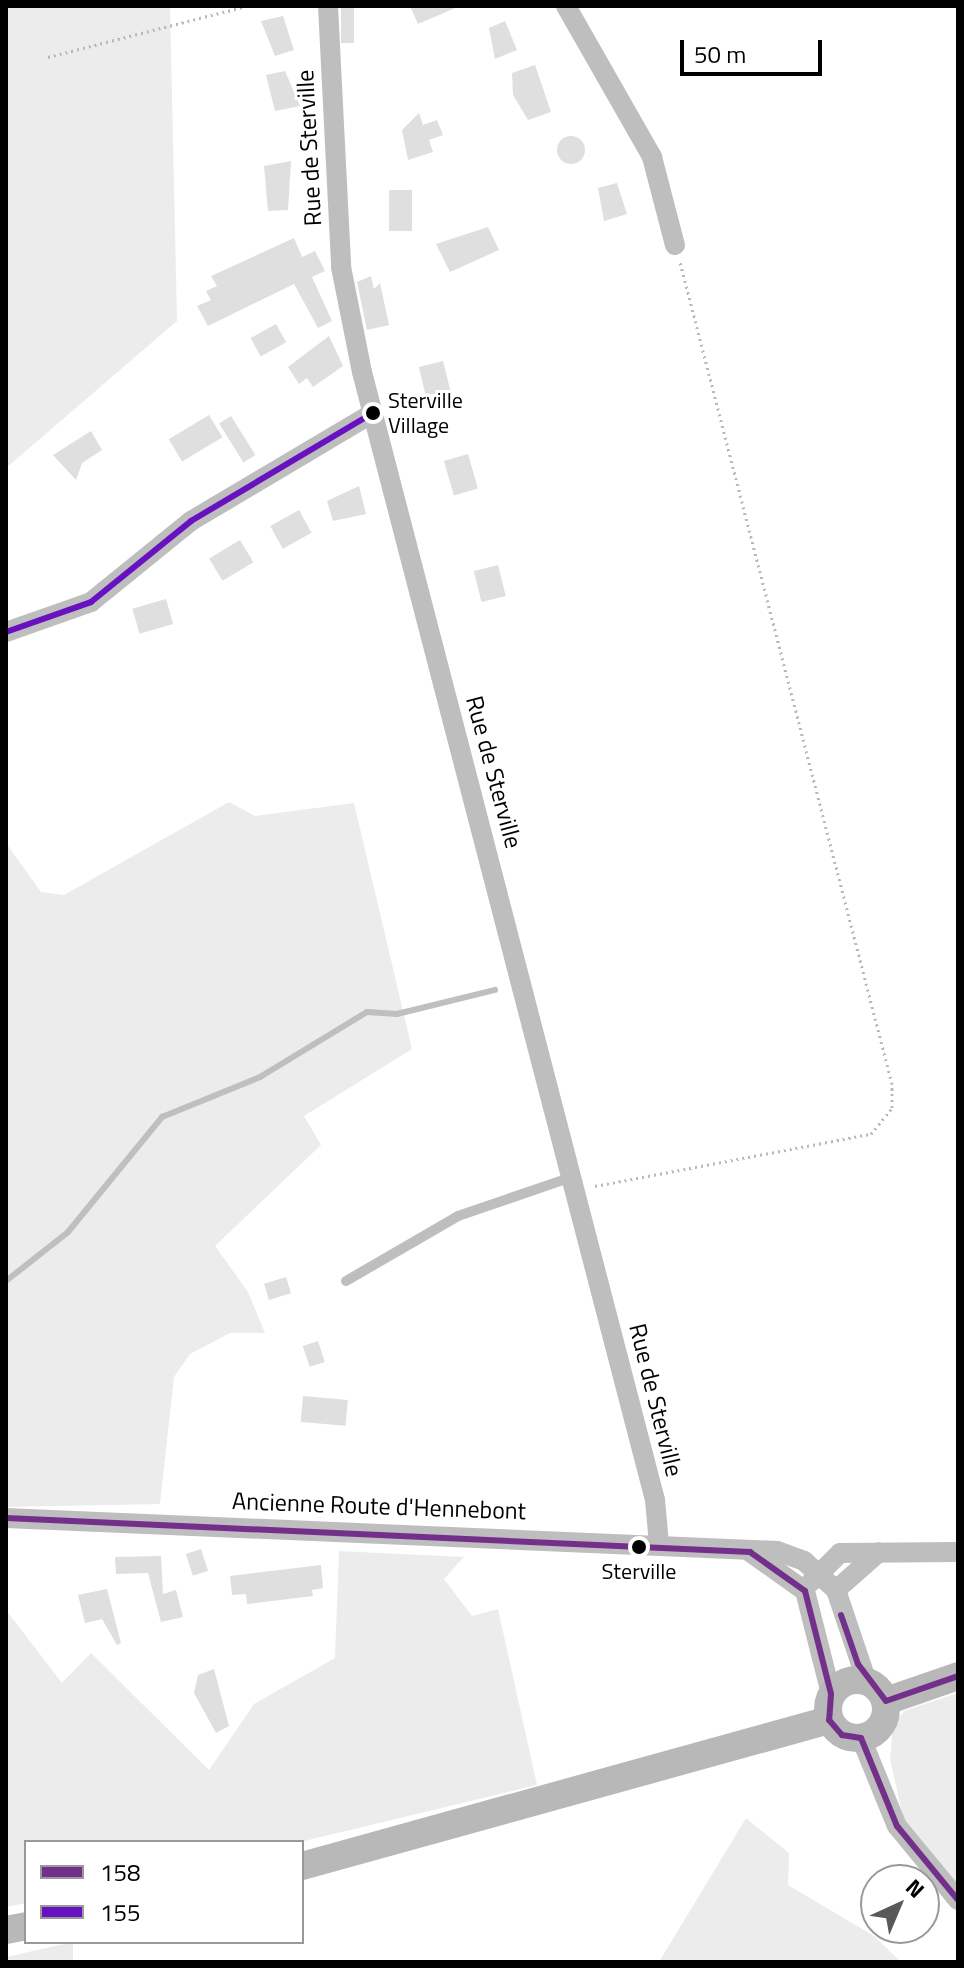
<!DOCTYPE html>
<style>
body{margin:0}
#map{position:relative;width:964px;height:1968px;overflow:hidden;background:#fff;font-family:"Titillium Web",sans-serif}
div>[style]{position:absolute}
.green>*{inset:0;background:#ececec}
.stream>*{height:6px;margin:-3px;padding:0 3px;transform-origin:3px;border-radius:3px;background:#bfbfbf}
.building>*{inset:0;background:#dfdfdf;transform-origin:0 0}
.round{border-radius:50%}
.path>*{height:3px;margin-top:-1.5px;transform-origin:0;background:repeating-linear-gradient(90deg,#b9b9b9 0 2px,transparent 0 6px)}
.service>*{height:10px;margin:-5px;padding:0 5px;transform-origin:5px;border-radius:5px;background:#bebebe}
.minor>*{height:20px;margin:-10px;padding:0 10px;transform-origin:10px;border-radius:10px;background:#bebebe}
.secondary>*{height:28px;margin:-14px;padding:0 14px;transform-origin:14px;border-radius:14px;background:#b8b8b8}
.secondary>.ring{margin:-14px;padding:0;box-sizing:content-box;background:none;border:28px solid #b8b8b8;border-radius:50%}
.bus-1>*{height:6px;margin:-3px;padding:0 3px;transform-origin:3px;border-radius:3px;background:#73308a}
.bus-2>*{height:6px;margin:-3px;padding:0 3px;transform-origin:3px;border-radius:3px;background:#6711c1}
.dots>*{width:22px;height:22px;translate:-50% -50%;box-sizing:border-box;border:4px solid #fff;border-radius:50%}
span{translate:-50% -50%;white-space:nowrap;text-align:center;line-height:1.15;-webkit-text-stroke:6px #fff;paint-order:stroke}
.bus-label{font-size:22px;color:#000}
.left{translate:0 -50%;text-align:left}
.street-label{font-size:24px;color:#000}
.frame{position:absolute;inset:0;border:8px solid #000;pointer-events:none}
.legend{position:absolute;left:24px;top:1840px;width:280px;height:104px;box-sizing:border-box;background:#fff;border:2px solid #999;margin:0;padding:10px 14px;list-style:none;font-size:24px;color:#000}
.legend li{display:flex;align-items:center;gap:16px;height:40px}
.legend b{width:40px;border:2px solid #999}
.north{position:absolute;left:860px;top:1864px;width:80px;height:80px;box-sizing:border-box;background:#fff;border:2px solid #999;border-radius:50%;rotate:44deg;font-size:22px;font-weight:700;line-height:32px;text-align:center;color:#000}
.north::after{content:'';display:block;margin:auto;width:28px;height:36px;background:#595959;clip-path:polygon(50% 0,100% 100%,50% 72%,0 100%)}
.scale{position:absolute;left:680px;top:40px;width:142px;height:36px;box-sizing:border-box;border:4px solid #000;border-top:0;padding-left:10px;font-size:24px;line-height:28px;white-space:nowrap;color:#000;-webkit-text-stroke:6px #fff;paint-order:stroke}
</style>
<div id="map">
<div class="green">
<div style="clip-path:polygon(6px 6px,170px 6px,177px 321px,6px 468px)"></div>
<div style="clip-path:polygon(229px 802px,255px 816px,354px 803px,412px 1049px,304px 1116px,321px 1145px,215px 1246px,248px 1292px,265px 1333px,230px 1333px,190px 1354px,174px 1377px,160px 1504px,6px 1507px,6px 843px,41px 892px,64px 895px)"></div>
<div style="clip-path:polygon(339px 1551px,464px 1557px,444px 1579px,472px 1616px,498px 1609px,537px 1785px,300px 1842px,26px 1842px,26px 1903px,6px 1907px,6px 1610px,62px 1683px,91px 1653px,209px 1770px,254px 1704px,335px 1658px)"></div>
<div style="clip-path:polygon(958px 1693px,958px 1884px,904px 1822px,890px 1759px,893px 1726px,904px 1711px)"></div>
<div style="clip-path:polygon(746px 1818px,789px 1853px,788px 1885px,874px 1936px,901px 1962px,659px 1962px)"></div>
<div style="clip-path:polygon(73px 1942px,73px 1962px,6px 1962px,6px 1957px)"></div>
</div>
<div class="stream">
<div style="left:6px;top:1281px;width:79px;rotate:-38.3deg"></div>
<div style="left:68px;top:1232px;width:149px;rotate:-50.7deg"></div>
<div style="left:162px;top:1117px;width:106px;rotate:-22.2deg"></div>
<div style="left:260px;top:1077px;width:125px;rotate:-31.3deg"></div>
<div style="left:367px;top:1012px;width:30px;rotate:4deg"></div>
<div style="left:397px;top:1014px;width:101px;rotate:-13.8deg"></div>
</div>
<div class="building">
<div style="left:341px;top:6px;width:13px;height:37px"></div>
<div style="clip-path:polygon(410px 6px,460px 6px,418px 24px)"></div>
<div style="clip-path:polygon(283px 16px,294px 50px,275px 56px,261px 21px)"></div>
<div style="clip-path:polygon(505px 21px,517px 50px,495px 59px,489px 28px)"></div>
<div style="clip-path:polygon(535px 65px,551px 112px,528px 120px,513px 95px,512px 73px)"></div>
<div style="clip-path:polygon(285px 71px,300px 106px,275px 111px,266px 75px)"></div>
<div style="clip-path:polygon(419px 113px,423px 125px,437px 120px,443px 135px,429px 140px,433px 152px,408px 160px,402px 130px)"></div>
<div class="round" style="left:557px;top:136px;width:28px;height:28px"></div>
<div style="clip-path:polygon(291px 161px,288px 210px,268px 211px,264px 166px)"></div>
<div style="clip-path:polygon(617px 183px,627px 214px,604px 221px,598px 188px)"></div>
<div style="left:389px;top:190px;width:23px;height:41px"></div>
<div style="clip-path:polygon(488px 227px,499px 250px,450px 272px,436px 244px)"></div>
<div style="clip-path:polygon(294px 238px,302px 257px,315px 251px,325px 271px,312px 277px,332px 321px,318px 328px,294px 284px,208px 326px,197px 306px,211px 300px,206px 291px,217px 286px,211px 276px)"></div>
<div style="clip-path:polygon(371px 276px,374px 289px,380px 283px,389px 325px,367px 330px,357px 282px)"></div>
<div style="left:276px;top:324px;width:21px;height:29px;rotate:61deg"></div>
<div style="clip-path:polygon(329px 336px,343px 366px,313px 387px,307px 378px,299px 384px,288px 367px)"></div>
<div style="left:443px;top:361px;width:30px;height:25px;rotate:76deg"></div>
<div style="left:209px;top:415px;width:26px;height:47px;rotate:59deg"></div>
<div style="left:231px;top:416px;width:46px;height:14px;rotate:58deg"></div>
<div style="clip-path:polygon(91px 431px,102px 450px,82px 463px,76px 480px,53px 455px)"></div>
<div style="left:468px;top:454px;width:36px;height:25px;rotate:74deg"></div>
<div style="clip-path:polygon(359px 486px,366px 514px,333px 521px,327px 501px)"></div>
<div style="left:299px;top:510px;width:26px;height:33px;rotate:61deg"></div>
<div style="left:240px;top:540px;width:26px;height:36px;rotate:59deg"></div>
<div style="left:498px;top:565px;width:32px;height:25px;rotate:76deg"></div>
<div style="left:166px;top:599px;width:26px;height:35px;rotate:74deg"></div>
<div style="left:286px;top:1277px;width:17px;height:23px;rotate:73deg"></div>
<div style="left:318px;top:1341px;width:22px;height:16px;rotate:72deg"></div>
<div style="left:303px;top:1396px;width:45px;height:26px;rotate:5deg"></div>
<div style="left:201px;top:1549px;width:23px;height:16px;rotate:72deg"></div>
<div style="clip-path:polygon(161px 1556px,163px 1594px,176px 1590px,183px 1617px,161px 1622px,148px 1573px,116px 1574px,115px 1557px)"></div>
<div style="clip-path:polygon(321px 1565px,323px 1588px,312px 1590px,313px 1596px,247px 1604px,246px 1594px,232px 1595px,230px 1576px)"></div>
<div style="clip-path:polygon(107px 1589px,121px 1643px,117px 1645px,102px 1619px,85px 1623px,78px 1595px)"></div>
<div style="clip-path:polygon(214px 1669px,229px 1726px,216px 1733px,194px 1693px,198px 1675px)"></div>
</div>
<div class="path">
<div style="left:48px;top:57px;width:204px;rotate:-14.4deg"></div>
<div style="left:595px;top:1186px;width:281px;rotate:-10.7deg"></div>
<div style="left:871px;top:1134px;width:33px;rotate:-51deg"></div>
<div style="left:892px;top:1108px;width:24px;rotate:-90deg"></div>
<div style="left:892px;top:1084px;width:849px;rotate:-104.46deg"></div>
</div>
<div class="service">
<div style="left:346px;top:1281px;width:129px;rotate:-30.1deg"></div>
<div style="left:458px;top:1216px;width:120px;rotate:-18.9deg"></div>
</div>
<div class="minor">
<div style="left:328px;top:6px;width:261px;rotate:87.1deg"></div>
<div style="left:341px;top:267px;width:107px;rotate:78.7deg"></div>
<div style="left:362px;top:372px;width:1165px;rotate:75.44deg"></div>
<div style="left:655px;top:1500px;width:44px;rotate:84.8deg"></div>
<div style="left:566px;top:6px;width:174px;rotate:60.3deg"></div>
<div style="left:652px;top:157px;width:91px;rotate:75.4deg"></div>
<div style="left:6px;top:632px;width:90px;rotate:-19.4deg"></div>
<div style="left:91px;top:602px;width:129px;rotate:-39deg"></div>
<div style="left:191px;top:521px;width:212px;rotate:-30.7deg"></div>
<div style="left:6px;top:1518px;width:772px;rotate:2.45deg"></div>
<div style="left:777px;top:1551px;width:29px;rotate:20deg"></div>
<div style="left:804px;top:1561px;width:43px;rotate:42.2deg"></div>
<div style="left:836px;top:1590px;width:97px;rotate:71.4deg"></div>
<div style="left:750px;top:1552px;width:67px;rotate:35.3deg"></div>
<div style="left:805px;top:1591px;width:106px;rotate:75.8deg"></div>
<div style="left:811px;top:1582px;width:41px;rotate:-45deg"></div>
<div style="left:840px;top:1553px;width:118px;rotate:-0.5deg"></div>
<div style="left:836px;top:1590px;width:57px;rotate:-41.5deg"></div>
<div style="left:861px;top:1738px;width:95px;rotate:67.8deg"></div>
<div style="left:897px;top:1826px;width:96px;rotate:50.5deg"></div>
</div>
<div class="secondary">
<div class="ring" style="left:828px;top:1680px;width:30px;height:30px"></div>
<div style="left:886px;top:1701px;width:76px;rotate:-19.1deg"></div>
<div style="left:302px;top:1866px;width:547px;rotate:-15.48deg"></div>
<div style="left:6px;top:1930px;width:20px;rotate:-11deg"></div>
</div>
<div class="bus-1">
<div style="left:6px;top:1518px;width:745px;rotate:2.62deg"></div>
<div style="left:750px;top:1552px;width:67px;rotate:35.3deg"></div>
<div style="left:805px;top:1591px;width:106px;rotate:75.8deg"></div>
<div style="left:831px;top:1694px;width:26px;rotate:94deg"></div>
<div style="left:829px;top:1720px;width:20px;rotate:49deg"></div>
<div style="left:842px;top:1735px;width:19px;rotate:9deg"></div>
<div style="left:861px;top:1738px;width:95px;rotate:67.8deg"></div>
<div style="left:897px;top:1826px;width:96px;rotate:50.5deg"></div>
<div style="left:841px;top:1615px;width:52px;rotate:70.9deg"></div>
<div style="left:858px;top:1664px;width:46px;rotate:52.9deg"></div>
<div style="left:886px;top:1701px;width:76px;rotate:-19.1deg"></div>
</div>
<div class="bus-2">
<div style="left:6px;top:632px;width:90px;rotate:-19.4deg"></div>
<div style="left:91px;top:602px;width:129px;rotate:-39deg"></div>
<div style="left:191px;top:521px;width:212px;rotate:-30.7deg"></div>
</div>
<div class="dots">
<div style="left:373px;top:413px;background:#000"></div>
<div style="left:639px;top:1547px;background:#000"></div>
</div>
<div class="bus-label">
<span class="left" style="left:388px;top:413px">Sterville<br>Village</span>
<span style="left:639px;top:1572px">Sterville</span>
</div>
<div class="street-label">
<span style="left:309px;top:148px;rotate:-93deg">Rue de Sterville</span>
<span style="left:494px;top:772px;rotate:75deg">Rue de Sterville</span>
<span style="left:656px;top:1400px;rotate:76deg">Rue de Sterville</span>
<span style="left:379px;top:1506px;rotate:2deg">Ancienne Route d'Hennebont</span>
</div>
<div class="frame"></div>
<ul class="legend">
<li><b style="height:10px;background:#73308a"></b>158</li>
<li><b style="height:10px;background:#6711c1"></b>155</li>
</ul>
<div class="north">N</div>
<div class="scale">50 m</div>
</div>
